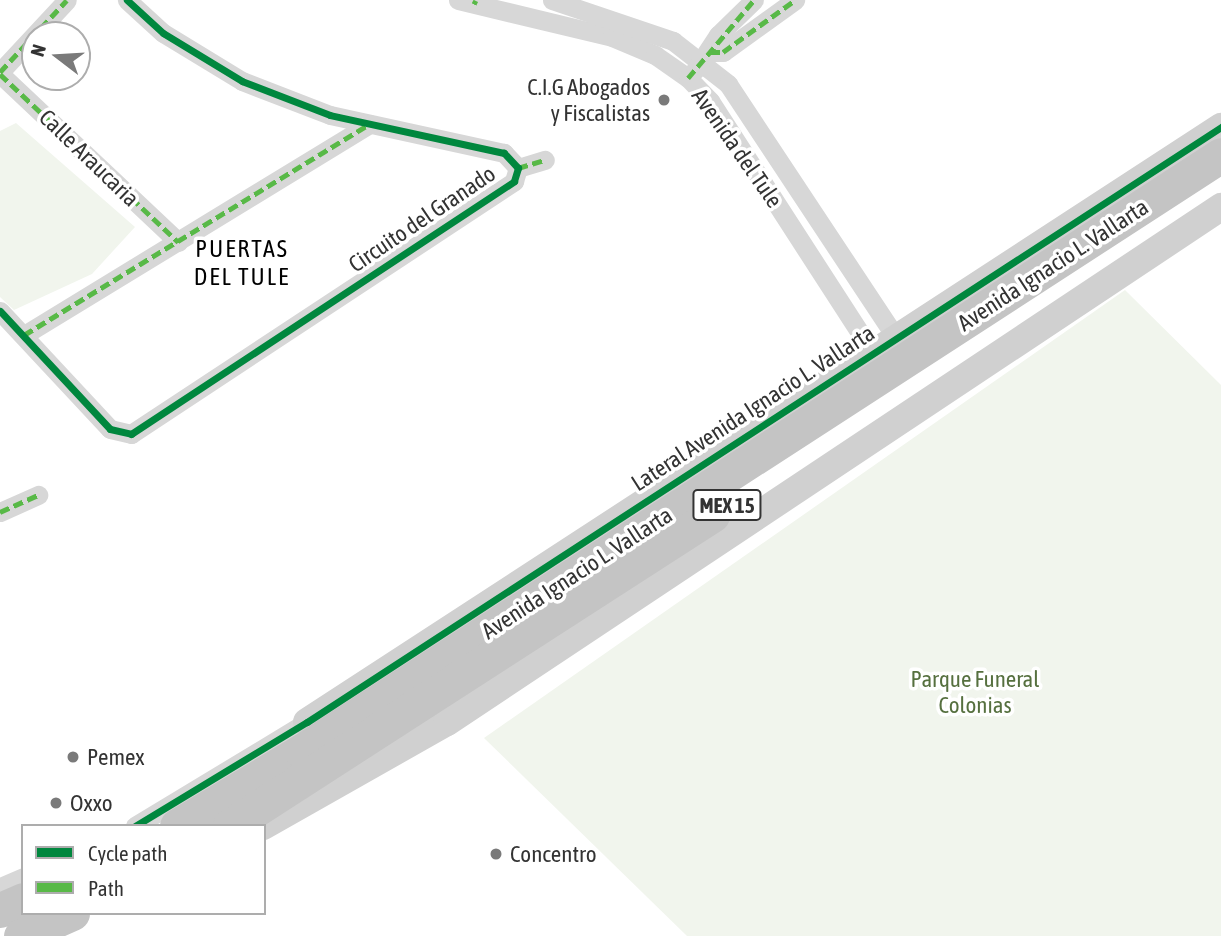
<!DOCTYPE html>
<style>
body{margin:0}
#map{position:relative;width:1221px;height:936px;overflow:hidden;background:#fff;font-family:"Asap Condensed",sans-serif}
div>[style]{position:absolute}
.green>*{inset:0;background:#f1f5ed}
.street>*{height:19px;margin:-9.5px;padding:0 9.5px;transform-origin:9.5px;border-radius:9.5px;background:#d7d7d7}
.secondary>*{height:28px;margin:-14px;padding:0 14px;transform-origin:14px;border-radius:14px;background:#d0d0d0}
.highway>*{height:35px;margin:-17.5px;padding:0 17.5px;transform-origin:17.5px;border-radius:17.5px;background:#c4c4c4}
.quiet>*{height:5px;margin-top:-2.5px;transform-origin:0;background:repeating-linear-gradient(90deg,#58b947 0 10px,transparent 0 15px)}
.cycleway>*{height:7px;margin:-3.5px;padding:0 3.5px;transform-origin:3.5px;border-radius:3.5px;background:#00873e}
.dots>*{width:19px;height:19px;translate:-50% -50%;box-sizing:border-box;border:4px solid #fff;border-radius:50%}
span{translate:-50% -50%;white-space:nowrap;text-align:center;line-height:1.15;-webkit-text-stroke:7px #fff;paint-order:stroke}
.shield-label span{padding:2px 5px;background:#fff;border:2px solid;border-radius:5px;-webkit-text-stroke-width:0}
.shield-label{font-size:21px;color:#333;font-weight:700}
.poi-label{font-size:23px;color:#333}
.right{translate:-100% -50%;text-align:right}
.left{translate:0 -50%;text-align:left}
.street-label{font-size:23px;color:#333}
.park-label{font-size:23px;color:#56703f}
.neighbourhood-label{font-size:24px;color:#000;letter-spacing:2px}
.legend{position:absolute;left:21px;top:824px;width:245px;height:91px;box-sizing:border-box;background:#fff;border:2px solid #adadad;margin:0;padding:9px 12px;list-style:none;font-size:21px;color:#333}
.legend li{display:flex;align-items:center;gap:14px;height:35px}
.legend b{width:35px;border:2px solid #adadad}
.north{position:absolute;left:21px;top:21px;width:70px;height:70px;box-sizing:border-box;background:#fff;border:2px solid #adadad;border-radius:50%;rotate:287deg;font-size:19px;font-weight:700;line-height:28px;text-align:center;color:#333}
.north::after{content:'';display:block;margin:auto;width:24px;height:32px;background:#7a7a7a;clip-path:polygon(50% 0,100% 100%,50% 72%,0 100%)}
</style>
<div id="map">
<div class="green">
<div style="clip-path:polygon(16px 123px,135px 227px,92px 274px,14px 310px,0 297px,0 131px)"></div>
<div style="clip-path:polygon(1125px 290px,1221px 385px,1221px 936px,687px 936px,484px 738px)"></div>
</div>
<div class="street">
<div style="left:458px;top:0;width:158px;rotate:13.5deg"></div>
<div style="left:612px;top:37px;width:47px;rotate:22.7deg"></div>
<div style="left:655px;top:55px;width:40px;rotate:34.9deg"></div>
<div style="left:688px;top:78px;width:32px;rotate:46deg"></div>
<div style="left:710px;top:101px;width:300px;rotate:57.1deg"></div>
<div style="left:552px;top:0;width:128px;rotate:18.7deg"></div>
<div style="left:673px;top:41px;width:70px;rotate:38deg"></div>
<div style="left:728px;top:84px;width:305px;rotate:56.5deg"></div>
<div style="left:710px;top:52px;width:13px"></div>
<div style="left:723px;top:52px;width:89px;rotate:-35.8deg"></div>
<div style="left:695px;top:70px;width:42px;rotate:-56.7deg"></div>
<div style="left:718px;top:35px;width:50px;rotate:-44.2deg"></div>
<div style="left:0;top:72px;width:98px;rotate:-47.1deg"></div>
<div style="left:0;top:74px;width:245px;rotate:43.3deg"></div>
<div style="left:518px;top:168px;width:28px;rotate:-17deg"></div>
<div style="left:0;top:311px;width:161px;rotate:47deg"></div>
<div style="left:110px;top:429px;width:22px;rotate:13deg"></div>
<div style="left:131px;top:434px;width:459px;rotate:-33.4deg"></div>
<div style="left:514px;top:181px;width:14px;rotate:-73deg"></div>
<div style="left:518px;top:168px;width:21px;rotate:-133deg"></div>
<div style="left:504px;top:153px;width:178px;rotate:-167.7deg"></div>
<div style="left:330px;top:115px;width:94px;rotate:-158.9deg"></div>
<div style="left:242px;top:81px;width:92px;rotate:-148.7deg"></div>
<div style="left:163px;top:33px;width:49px;rotate:-137.5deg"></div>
<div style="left:24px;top:335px;width:405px;rotate:-31.4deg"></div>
<div style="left:0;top:512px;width:42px;rotate:-24.1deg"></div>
<div style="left:135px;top:826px;width:201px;rotate:-31.2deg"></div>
<div style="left:0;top:887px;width:25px;rotate:-23deg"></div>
</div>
<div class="secondary">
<div style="left:307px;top:722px;width:1091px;rotate:-33.06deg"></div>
<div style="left:263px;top:826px;width:211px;rotate:-29.5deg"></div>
<div style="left:447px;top:722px;width:930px;rotate:-33.64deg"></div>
</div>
<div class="highway">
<div style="left:177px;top:826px;width:146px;rotate:-31deg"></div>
<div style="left:302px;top:751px;width:1095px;rotate:-32.96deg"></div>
<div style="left:230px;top:826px;width:574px;rotate:-32.83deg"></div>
<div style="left:0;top:910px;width:25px;rotate:-23deg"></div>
<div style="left:21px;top:936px;width:56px;rotate:-24.3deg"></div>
</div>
<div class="quiet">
<div style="left:474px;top:4px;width:4px;rotate:-63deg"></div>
<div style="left:710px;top:52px;width:13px"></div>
<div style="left:723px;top:52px;width:89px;rotate:-35.8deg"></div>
<div style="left:0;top:72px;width:98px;rotate:-47.1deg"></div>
<div style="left:0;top:74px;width:245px;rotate:43.3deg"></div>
<div style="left:688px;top:78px;width:102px;rotate:-49.8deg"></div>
<div style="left:518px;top:168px;width:28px;rotate:-17deg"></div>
<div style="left:24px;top:335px;width:405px;rotate:-31.4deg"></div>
<div style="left:0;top:512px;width:42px;rotate:-24.1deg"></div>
</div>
<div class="cycleway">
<div style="left:0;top:311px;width:161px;rotate:47deg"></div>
<div style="left:110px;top:429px;width:22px;rotate:13deg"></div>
<div style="left:131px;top:434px;width:459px;rotate:-33.4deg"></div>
<div style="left:514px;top:181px;width:14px;rotate:-73deg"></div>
<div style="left:518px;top:168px;width:21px;rotate:-133deg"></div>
<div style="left:504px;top:153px;width:178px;rotate:-167.7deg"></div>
<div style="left:330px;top:115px;width:94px;rotate:-158.9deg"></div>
<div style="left:242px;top:81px;width:92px;rotate:-148.7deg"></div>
<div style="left:163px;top:33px;width:49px;rotate:-137.5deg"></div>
<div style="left:135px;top:826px;width:201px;rotate:-31.2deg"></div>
<div style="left:307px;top:722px;width:1091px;rotate:-33.06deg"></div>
</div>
<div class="dots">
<div style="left:664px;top:100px;background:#7a7a7a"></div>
<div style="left:73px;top:757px;background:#7a7a7a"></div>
<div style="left:56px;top:803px;background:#7a7a7a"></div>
<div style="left:496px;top:854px;background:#7a7a7a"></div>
</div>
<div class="shield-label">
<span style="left:727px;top:505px">MEX 15</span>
</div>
<div class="poi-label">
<span class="right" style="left:650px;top:100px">C.I.G Abogados<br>y Fiscalistas</span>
<span class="left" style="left:87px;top:757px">Pemex</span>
<span class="left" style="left:70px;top:803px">Oxxo</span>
<span class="left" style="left:510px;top:854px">Concentro</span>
</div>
<div class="street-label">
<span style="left:737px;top:148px;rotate:55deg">Avenida del Tule</span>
<span style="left:89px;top:158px;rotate:44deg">Calle Araucaria</span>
<span style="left:422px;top:219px;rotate:-34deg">Circuito del Granado</span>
<span style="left:1053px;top:265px;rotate:-33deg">Avenida Ignacio L. Vallarta</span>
<span style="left:753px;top:408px;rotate:-33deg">Lateral Avenida Ignacio L. Vallarta</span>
<span style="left:577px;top:573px;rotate:-33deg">Avenida Ignacio L. Vallarta</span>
</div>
<div class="park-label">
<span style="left:975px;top:692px">Parque Funeral<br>Colonias</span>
</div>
<div class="neighbourhood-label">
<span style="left:242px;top:263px">PUERTAS<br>DEL TULE</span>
</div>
<ul class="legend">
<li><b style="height:9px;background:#00873e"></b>Cycle path</li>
<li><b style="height:9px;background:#58b947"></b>Path</li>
</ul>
<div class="north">N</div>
</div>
